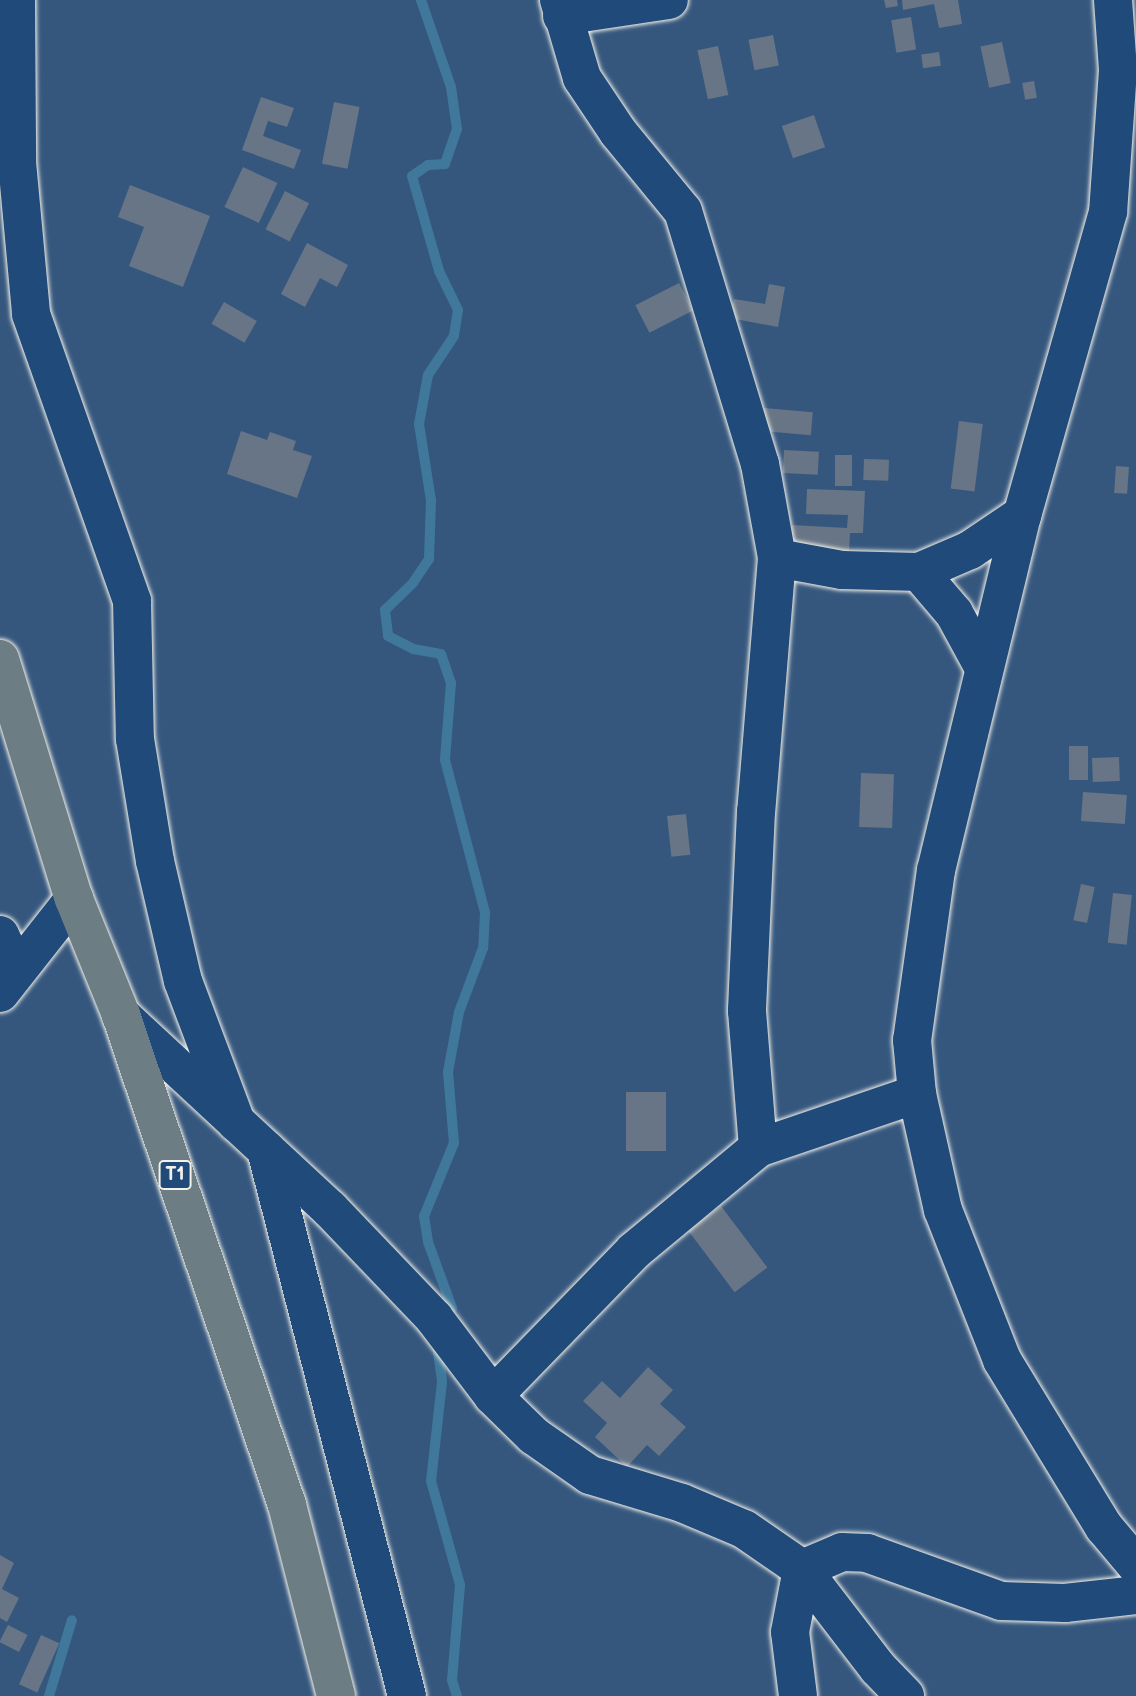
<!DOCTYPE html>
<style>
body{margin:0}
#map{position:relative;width:1136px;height:1696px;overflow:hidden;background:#35577e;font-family:"Balsamiq Sans",sans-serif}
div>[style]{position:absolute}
.stream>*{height:10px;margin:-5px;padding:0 5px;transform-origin:5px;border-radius:5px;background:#40789b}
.building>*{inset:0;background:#677586;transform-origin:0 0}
.roads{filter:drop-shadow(0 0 2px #f4f1e8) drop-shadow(0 0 2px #f4f1e8)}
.minor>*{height:38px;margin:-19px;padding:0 19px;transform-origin:19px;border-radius:19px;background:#1f4a7a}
.highway>*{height:38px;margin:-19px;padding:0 19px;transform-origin:19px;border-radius:19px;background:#6c7e84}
span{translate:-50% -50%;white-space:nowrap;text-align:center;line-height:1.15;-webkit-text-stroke:5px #1f4a7a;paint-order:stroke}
.shield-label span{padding:2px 5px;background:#1f4a7a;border:2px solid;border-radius:5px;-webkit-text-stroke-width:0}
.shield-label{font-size:19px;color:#f4f1e8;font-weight:700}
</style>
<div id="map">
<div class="stream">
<div style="left:421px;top:0;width:92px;rotate:71deg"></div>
<div style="left:451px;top:87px;width:42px;rotate:81.9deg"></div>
<div style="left:457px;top:129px;width:37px;rotate:109deg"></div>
<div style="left:445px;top:164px;width:17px;rotate:177deg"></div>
<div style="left:428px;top:165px;width:19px;rotate:145deg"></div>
<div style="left:412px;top:176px;width:99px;rotate:74.1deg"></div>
<div style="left:439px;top:271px;width:43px;rotate:64deg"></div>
<div style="left:458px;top:310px;width:26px;rotate:99deg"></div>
<div style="left:454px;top:336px;width:47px;rotate:123.7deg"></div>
<div style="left:428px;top:375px;width:50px;rotate:100.4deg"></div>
<div style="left:419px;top:424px;width:78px;rotate:81.1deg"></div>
<div style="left:431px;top:501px;width:58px;rotate:92deg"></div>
<div style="left:429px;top:559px;width:29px;rotate:124deg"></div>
<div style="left:413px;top:583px;width:39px;rotate:136deg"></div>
<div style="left:385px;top:610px;width:26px;rotate:83deg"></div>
<div style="left:388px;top:636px;width:28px;rotate:27deg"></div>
<div style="left:413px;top:649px;width:28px;rotate:10deg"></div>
<div style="left:441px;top:654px;width:31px;rotate:71deg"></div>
<div style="left:451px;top:683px;width:77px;rotate:94.5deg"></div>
<div style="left:445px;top:760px;width:158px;rotate:75.3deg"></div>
<div style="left:485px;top:913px;width:35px;rotate:93deg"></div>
<div style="left:483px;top:948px;width:68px;rotate:110.6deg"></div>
<div style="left:459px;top:1012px;width:61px;rotate:100.4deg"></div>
<div style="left:448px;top:1072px;width:71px;rotate:85.2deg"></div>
<div style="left:454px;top:1143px;width:79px;rotate:112.3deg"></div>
<div style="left:424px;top:1216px;width:26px;rotate:81deg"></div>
<div style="left:428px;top:1242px;width:70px;rotate:70deg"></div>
<div style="left:452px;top:1308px;width:14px;rotate:150deg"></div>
<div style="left:437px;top:1345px;width:37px;rotate:82deg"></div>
<div style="left:442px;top:1382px;width:100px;rotate:96.3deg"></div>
<div style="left:431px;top:1481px;width:108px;rotate:74.4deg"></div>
<div style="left:460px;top:1585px;width:95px;rotate:94.8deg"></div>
<div style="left:452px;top:1680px;width:17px;rotate:73deg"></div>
<div style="left:49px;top:1696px;width:79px;rotate:-73.2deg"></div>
</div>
<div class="building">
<div style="clip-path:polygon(884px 0,897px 0,898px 6px,886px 8px)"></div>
<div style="clip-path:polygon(902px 0,958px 0,962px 24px,939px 28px,934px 4px,903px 10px)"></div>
<div style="left:911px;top:17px;width:33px;height:20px;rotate:81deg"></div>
<div style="left:773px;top:35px;width:31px;height:25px;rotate:79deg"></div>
<div style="left:1002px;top:42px;width:42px;height:22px;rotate:78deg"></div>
<div style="left:718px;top:46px;width:50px;height:21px;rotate:78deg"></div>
<div style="left:939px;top:52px;width:14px;height:18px;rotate:82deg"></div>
<div style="left:1034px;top:81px;width:17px;height:12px;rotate:80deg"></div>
<div style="clip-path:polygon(261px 97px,294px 108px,287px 127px,268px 121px,263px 136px,301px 150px,294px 169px,242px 150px)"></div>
<div style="left:334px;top:102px;width:26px;height:63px;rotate:11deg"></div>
<div style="left:814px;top:115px;width:34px;height:34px;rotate:71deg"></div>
<div style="left:243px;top:167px;width:38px;height:44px;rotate:25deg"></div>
<div style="clip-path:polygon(130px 185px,210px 216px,183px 287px,129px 266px,144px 227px,118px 217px)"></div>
<div style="left:285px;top:191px;width:27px;height:43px;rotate:27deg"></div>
<div style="clip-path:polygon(307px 243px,348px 265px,337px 287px,320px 278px,305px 307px,281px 294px)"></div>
<div style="left:679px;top:283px;width:31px;height:49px;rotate:63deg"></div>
<div style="clip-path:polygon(769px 284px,785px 287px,778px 327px,730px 318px,734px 299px,765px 304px)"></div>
<div style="left:224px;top:302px;width:38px;height:25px;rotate:30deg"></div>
<div style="left:764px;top:408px;width:49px;height:23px;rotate:5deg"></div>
<div style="left:959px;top:421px;width:24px;height:68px;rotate:7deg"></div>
<div style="clip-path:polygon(241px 431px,267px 440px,270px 432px,296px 441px,293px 450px,312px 456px,297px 498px,227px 474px)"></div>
<div style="left:784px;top:450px;width:35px;height:23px;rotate:3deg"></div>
<div style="left:835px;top:455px;width:17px;height:31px"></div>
<div style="left:864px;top:459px;width:25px;height:21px;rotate:2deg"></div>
<div style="left:1116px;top:466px;width:13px;height:27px;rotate:4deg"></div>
<div style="clip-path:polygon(807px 489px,865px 491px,863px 533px,850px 533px,849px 553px,791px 550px,792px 525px,847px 528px,848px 515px,806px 514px)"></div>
<div style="left:1069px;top:746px;width:19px;height:34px"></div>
<div style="left:1119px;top:757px;width:24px;height:27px;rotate:88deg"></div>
<div style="left:861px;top:773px;width:33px;height:54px;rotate:2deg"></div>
<div style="left:1083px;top:792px;width:44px;height:29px;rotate:4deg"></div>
<div style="left:686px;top:814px;width:41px;height:19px;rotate:84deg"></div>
<div style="left:1081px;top:884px;width:14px;height:37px;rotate:12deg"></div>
<div style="left:1113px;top:893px;width:19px;height:50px;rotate:6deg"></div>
<div style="left:626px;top:1092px;width:40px;height:59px"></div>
<div style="left:721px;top:1206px;width:77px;height:41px;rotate:53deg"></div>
<div style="clip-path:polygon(648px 1367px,673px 1390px,660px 1404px,686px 1427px,659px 1456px,647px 1445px,627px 1467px,595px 1437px,607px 1423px,583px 1401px,602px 1381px,620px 1398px)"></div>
<div style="clip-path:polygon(0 1555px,14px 1563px,2px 1589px,19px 1598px,7px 1622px,0 1618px)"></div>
<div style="left:8px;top:1625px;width:22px;height:19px;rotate:27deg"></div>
<div style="left:41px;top:1635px;width:20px;height:54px;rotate:24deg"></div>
</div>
<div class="roads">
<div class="minor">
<div style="left:16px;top:0;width:162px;rotate:89.6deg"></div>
<div style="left:17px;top:162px;width:153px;rotate:84.7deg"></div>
<div style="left:31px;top:314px;width:304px;rotate:70.6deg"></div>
<div style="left:132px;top:601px;width:138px;rotate:88.8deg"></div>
<div style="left:135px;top:739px;width:124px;rotate:80.7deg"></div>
<div style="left:155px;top:861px;width:123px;rotate:76.9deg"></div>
<div style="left:183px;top:981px;width:151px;rotate:69.4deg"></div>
<div style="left:559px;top:0;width:81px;rotate:73.6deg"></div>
<div style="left:582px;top:78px;width:65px;rotate:56.3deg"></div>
<div style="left:618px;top:132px;width:102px;rotate:50.6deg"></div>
<div style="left:683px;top:211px;width:264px;rotate:73.1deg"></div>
<div style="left:760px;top:464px;width:96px;rotate:79.7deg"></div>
<div style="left:777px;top:558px;width:254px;rotate:94.7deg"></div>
<div style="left:756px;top:811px;width:200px;rotate:92.6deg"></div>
<div style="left:747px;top:1011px;width:137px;rotate:85.4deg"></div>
<div style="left:1113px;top:0;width:70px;rotate:85.9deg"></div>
<div style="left:1118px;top:70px;width:142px;rotate:94deg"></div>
<div style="left:1108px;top:212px;width:315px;rotate:105.8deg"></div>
<div style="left:1022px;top:515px;width:365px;rotate:103.6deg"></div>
<div style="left:936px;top:870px;width:172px;rotate:98deg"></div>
<div style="left:912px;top:1040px;width:54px;rotate:84.7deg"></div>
<div style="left:917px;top:1094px;width:119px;rotate:77.4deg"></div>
<div style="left:943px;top:1210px;width:161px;rotate:68.5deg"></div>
<div style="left:1002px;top:1360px;width:196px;rotate:58.6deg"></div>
<div style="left:1104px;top:1527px;width:50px;rotate:49.9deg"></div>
<div style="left:562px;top:16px;width:108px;rotate:-8.5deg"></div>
<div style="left:777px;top:558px;width:66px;rotate:10.5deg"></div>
<div style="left:842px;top:570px;width:77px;rotate:1.5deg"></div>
<div style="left:919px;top:572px;width:56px;rotate:-23.3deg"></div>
<div style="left:970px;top:550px;width:63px;rotate:-33.9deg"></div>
<div style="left:919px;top:572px;width:54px;rotate:49.5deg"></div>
<div style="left:954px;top:613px;width:63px;rotate:61.4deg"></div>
<div style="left:0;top:935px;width:38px;rotate:65deg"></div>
<div style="left:0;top:993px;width:120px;rotate:-51.8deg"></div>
<div style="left:121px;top:1015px;width:285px;rotate:42.9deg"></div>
<div style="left:330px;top:1209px;width:151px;rotate:46.3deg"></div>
<div style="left:434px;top:1318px;width:98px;rotate:52.9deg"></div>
<div style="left:493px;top:1396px;width:57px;rotate:44.3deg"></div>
<div style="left:534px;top:1436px;width:68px;rotate:34.9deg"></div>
<div style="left:590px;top:1475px;width:96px;rotate:16.9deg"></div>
<div style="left:682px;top:1503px;width:67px;rotate:22.8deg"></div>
<div style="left:744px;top:1529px;width:70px;rotate:34.6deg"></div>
<div style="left:802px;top:1569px;width:125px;rotate:52.5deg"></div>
<div style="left:878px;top:1668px;width:39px;rotate:46deg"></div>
<div style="left:266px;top:1150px;width:564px;rotate:75.52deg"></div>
<div style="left:493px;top:1396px;width:202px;rotate:-45.8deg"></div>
<div style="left:634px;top:1251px;width:161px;rotate:-39.7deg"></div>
<div style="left:758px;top:1148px;width:168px;rotate:-18.8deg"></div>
<div style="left:798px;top:1696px;width:64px;rotate:-97.1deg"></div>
<div style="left:790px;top:1632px;width:64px;rotate:-79.2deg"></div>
<div style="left:802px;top:1569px;width:43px;rotate:-23deg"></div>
<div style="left:842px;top:1552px;width:25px;rotate:2deg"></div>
<div style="left:867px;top:1553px;width:142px;rotate:19.7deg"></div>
<div style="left:1001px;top:1601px;width:64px;rotate:1.8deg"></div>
<div style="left:1065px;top:1603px;width:71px;rotate:-6.4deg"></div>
</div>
<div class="highway">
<div style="left:0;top:659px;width:251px;rotate:72.9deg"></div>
<div style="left:74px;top:899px;width:125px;rotate:67.9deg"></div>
<div style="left:121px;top:1015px;width:517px;rotate:71.28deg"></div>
<div style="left:287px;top:1505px;width:197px;rotate:75.6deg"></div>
</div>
</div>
<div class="shield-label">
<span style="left:175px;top:1175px">T1</span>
</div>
</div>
